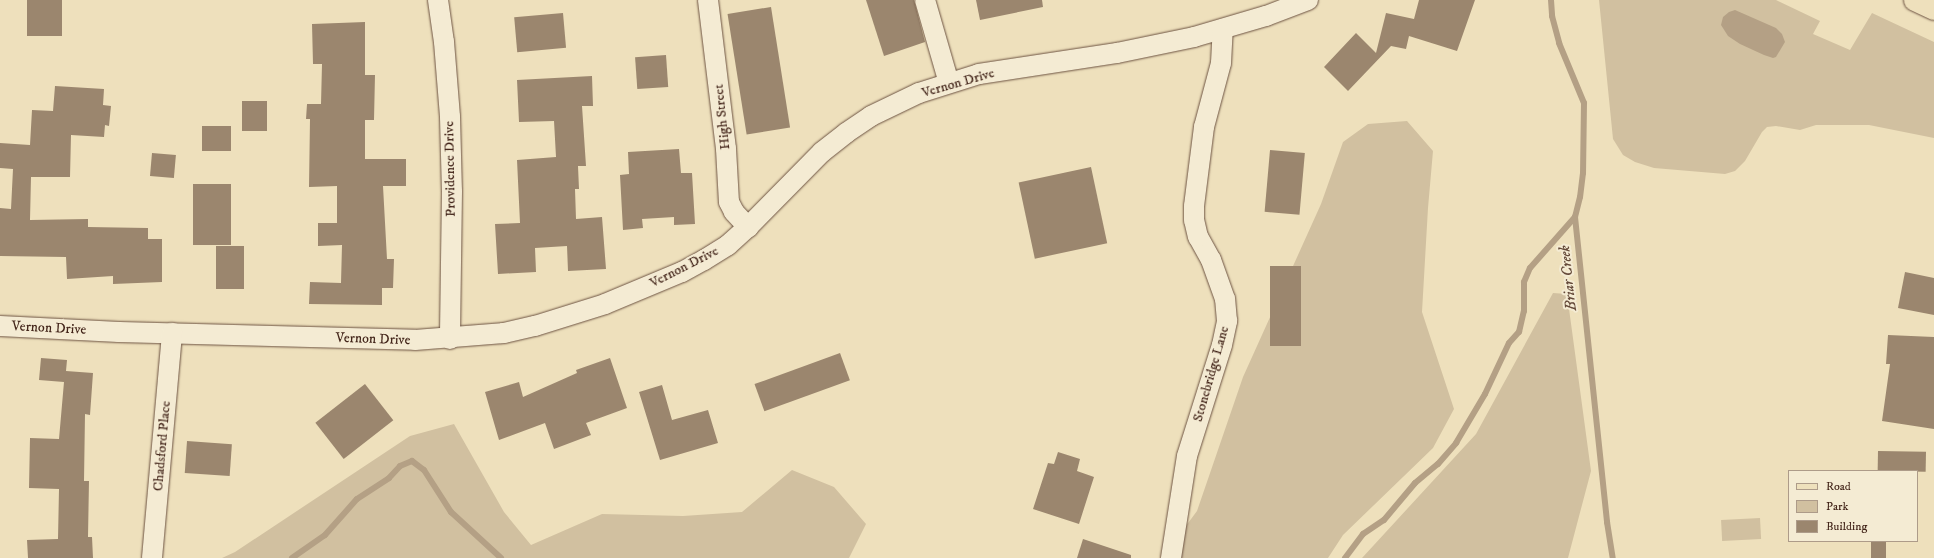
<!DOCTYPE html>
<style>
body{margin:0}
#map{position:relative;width:1934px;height:558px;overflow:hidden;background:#eee0bc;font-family:"IM FELL DW Pica",serif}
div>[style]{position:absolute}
.green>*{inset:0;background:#d1c0a0;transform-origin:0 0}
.water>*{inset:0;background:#b4a085}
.stream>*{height:6px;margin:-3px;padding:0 3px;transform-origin:3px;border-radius:3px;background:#b4a085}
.building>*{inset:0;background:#9b866e;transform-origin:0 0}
.roads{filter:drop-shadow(0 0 1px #6d5342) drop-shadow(0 0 1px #6d5342)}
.minor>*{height:20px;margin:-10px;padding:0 10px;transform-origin:10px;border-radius:10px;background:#f4ebd3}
.primary>*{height:22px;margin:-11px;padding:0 11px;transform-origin:11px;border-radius:11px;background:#eee0bc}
span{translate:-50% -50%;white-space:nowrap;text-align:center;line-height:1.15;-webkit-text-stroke:4px #f4ebd3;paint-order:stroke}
.street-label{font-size:14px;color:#422419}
.water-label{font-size:15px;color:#644939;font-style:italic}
.legend{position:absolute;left:1788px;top:470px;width:130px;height:72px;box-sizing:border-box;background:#f4ebd3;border:1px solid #ad9b89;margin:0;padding:5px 7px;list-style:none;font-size:12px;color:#422419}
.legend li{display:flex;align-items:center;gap:8px;height:20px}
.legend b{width:20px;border:1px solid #ad9b89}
</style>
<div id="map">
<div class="green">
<div style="clip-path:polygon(1599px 0,1776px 0,1820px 21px,1813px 34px,1850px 50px,1872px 13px,1934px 42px,1934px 138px,1869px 125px,1816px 125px,1800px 130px,1776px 126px,1767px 127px,1762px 132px,1745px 161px,1735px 171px,1725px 174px,1654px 168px,1635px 162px,1623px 155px,1613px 139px)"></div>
<div style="clip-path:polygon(1407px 121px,1433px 151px,1428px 208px,1422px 312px,1454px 409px,1433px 448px,1343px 535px,1328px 558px,1162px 558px,1197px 511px,1243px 377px,1321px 204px,1343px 142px,1368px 124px)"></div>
<div style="clip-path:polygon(1553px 293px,1567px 294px,1591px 471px,1568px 558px,1362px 558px,1476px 434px)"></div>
<div style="clip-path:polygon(454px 424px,504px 512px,531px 545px,602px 514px,683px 516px,742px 512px,792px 470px,834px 487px,866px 524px,849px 558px,222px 558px,235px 552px,410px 436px)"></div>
<div style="left:1760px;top:518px;width:21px;height:39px;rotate:87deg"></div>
</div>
<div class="water">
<div style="clip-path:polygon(1735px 10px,1776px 28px,1782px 34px,1785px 42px,1776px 57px,1773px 58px,1764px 55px,1740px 44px,1728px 36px,1721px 25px,1723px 17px,1729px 12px)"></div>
</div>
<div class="stream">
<div style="left:1551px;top:0;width:16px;rotate:86deg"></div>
<div style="left:1552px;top:16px;width:28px;rotate:75deg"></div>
<div style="left:1559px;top:43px;width:65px;rotate:67.4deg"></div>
<div style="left:1584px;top:103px;width:70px;rotate:90.8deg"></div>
<div style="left:1583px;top:173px;width:24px;rotate:97deg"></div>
<div style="left:1580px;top:197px;width:21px;rotate:104deg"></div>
<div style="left:1575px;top:217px;width:307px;rotate:84deg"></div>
<div style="left:1607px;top:522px;width:36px;rotate:81deg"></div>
<div style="left:292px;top:558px;width:40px;rotate:-34.9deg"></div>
<div style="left:325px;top:535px;width:48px;rotate:-48.4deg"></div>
<div style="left:357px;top:499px;width:38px;rotate:-33deg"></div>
<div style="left:389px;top:478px;width:16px;rotate:-47deg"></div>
<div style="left:400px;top:466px;width:13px;rotate:-23deg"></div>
<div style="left:412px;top:461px;width:15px;rotate:37deg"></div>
<div style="left:424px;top:470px;width:50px;rotate:57.3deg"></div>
<div style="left:451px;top:512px;width:68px;rotate:42.6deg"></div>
<div style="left:1345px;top:558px;width:30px;rotate:-53deg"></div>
<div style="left:1363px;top:534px;width:25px;rotate:-34deg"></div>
<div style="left:1384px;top:520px;width:48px;rotate:-50deg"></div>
<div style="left:1415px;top:483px;width:30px;rotate:-40deg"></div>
<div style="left:1438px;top:464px;width:28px;rotate:-49deg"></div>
<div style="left:1456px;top:443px;width:57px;rotate:-59.4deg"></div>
<div style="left:1485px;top:394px;width:56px;rotate:-64.8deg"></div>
<div style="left:1509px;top:343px;width:15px;rotate:-48deg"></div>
<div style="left:1519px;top:332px;width:22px;rotate:-77deg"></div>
<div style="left:1524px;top:311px;width:29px;rotate:-90deg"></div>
<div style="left:1524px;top:282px;width:15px;rotate:-67deg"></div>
<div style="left:1530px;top:268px;width:68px;rotate:-48.6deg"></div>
</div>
<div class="building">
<div style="left:27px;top:0;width:35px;height:36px"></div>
<div style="clip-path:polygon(866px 0,914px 0,925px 42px,884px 56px)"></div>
<div style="clip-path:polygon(976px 0,1042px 0,1043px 7px,980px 20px)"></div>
<div style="clip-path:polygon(1419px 0,1475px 0,1457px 51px,1409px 36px,1406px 49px,1391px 46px,1348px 91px,1324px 67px,1356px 33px,1376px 53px,1386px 13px,1414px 19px)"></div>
<div style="left:771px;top:7px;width:122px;height:44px;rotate:81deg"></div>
<div style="left:563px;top:13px;width:35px;height:49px;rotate:85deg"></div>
<div style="clip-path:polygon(365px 22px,365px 75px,375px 75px,374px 120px,365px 120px,365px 159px,406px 159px,406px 186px,383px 186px,387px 259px,394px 259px,393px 288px,382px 288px,382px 305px,309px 304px,310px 282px,341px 283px,342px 245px,318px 246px,318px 223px,337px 223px,337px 186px,309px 187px,310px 119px,306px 119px,307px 104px,321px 104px,322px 64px,313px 64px,312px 24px)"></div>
<div style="left:666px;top:55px;width:32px;height:31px;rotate:86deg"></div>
<div style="clip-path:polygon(592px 76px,593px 106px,582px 106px,586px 166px,578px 166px,579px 189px,575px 189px,576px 219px,602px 217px,606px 269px,568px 271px,567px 246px,535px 248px,536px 272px,498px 274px,495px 224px,520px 223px,517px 160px,556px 157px,554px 121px,519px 122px,517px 80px)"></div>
<div style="clip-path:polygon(55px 86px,104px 89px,103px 105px,111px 106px,109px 126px,105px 125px,104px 137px,71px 135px,70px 177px,31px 177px,30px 220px,88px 219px,88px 227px,148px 228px,148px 239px,162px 239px,162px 282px,113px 284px,113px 276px,67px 279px,66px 257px,0 256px,0 208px,11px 209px,13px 169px,0 168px,0 143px,30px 145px,32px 110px,53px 111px)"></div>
<div style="left:267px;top:101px;width:30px;height:25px;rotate:90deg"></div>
<div style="left:202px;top:126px;width:29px;height:25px"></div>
<div style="clip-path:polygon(679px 149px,681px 173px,692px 173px,695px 224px,674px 225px,674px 217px,642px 219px,643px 228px,623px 230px,620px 175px,629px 174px,628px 152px)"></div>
<div style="left:1270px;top:150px;width:35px;height:62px;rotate:5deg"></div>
<div style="left:152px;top:153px;width:24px;height:23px;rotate:5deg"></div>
<div style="left:1091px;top:167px;width:78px;height:74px;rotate:78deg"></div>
<div style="left:193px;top:184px;width:38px;height:61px"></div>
<div style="left:216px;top:246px;width:28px;height:43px"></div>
<div style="left:1270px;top:266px;width:31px;height:80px"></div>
<div style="clip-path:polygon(1905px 272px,1934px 278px,1934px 315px,1898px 308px)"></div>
<div style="clip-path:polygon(1888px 335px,1934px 337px,1934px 429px,1882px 421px,1890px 364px,1886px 364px)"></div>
<div style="left:840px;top:353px;width:29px;height:91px;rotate:70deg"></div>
<div style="clip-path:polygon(41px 358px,67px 360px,66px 371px,93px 373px,90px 415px,85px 414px,84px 481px,89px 481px,88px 537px,92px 537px,93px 558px,28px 558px,27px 540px,58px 539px,59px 489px,29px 488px,30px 438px,59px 439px,64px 382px,39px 380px)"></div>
<div style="clip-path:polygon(610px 358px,627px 408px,586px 423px,591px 435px,554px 449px,545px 423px,499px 440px,485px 392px,519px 382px,523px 397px,577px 373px,576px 370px)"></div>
<div style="left:365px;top:384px;width:46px;height:63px;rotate:52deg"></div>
<div style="clip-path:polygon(662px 385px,672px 420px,708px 410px,718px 443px,660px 460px,639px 392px)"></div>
<div style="left:187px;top:441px;width:45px;height:32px;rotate:4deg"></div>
<div style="left:1878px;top:451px;width:48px;height:20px;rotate:1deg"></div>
<div style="clip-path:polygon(1058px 452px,1080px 459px,1077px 471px,1094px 477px,1079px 524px,1033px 509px,1048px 463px,1054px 464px)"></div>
<div style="clip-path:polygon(1083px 539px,1131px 555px,1131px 558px,1077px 558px)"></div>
<div style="left:1871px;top:541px;width:15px;height:17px"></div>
</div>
<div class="roads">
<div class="minor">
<div style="left:438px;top:0;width:42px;rotate:81.9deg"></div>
<div style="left:444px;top:42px;width:75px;rotate:85.4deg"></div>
<div style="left:450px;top:117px;width:74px;rotate:88.5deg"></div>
<div style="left:452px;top:191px;width:148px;rotate:90.8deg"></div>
<div style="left:708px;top:0;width:150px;rotate:83.1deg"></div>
<div style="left:726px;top:149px;width:53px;rotate:86.8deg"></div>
<div style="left:729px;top:202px;width:11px;rotate:63deg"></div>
<div style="left:734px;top:212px;width:21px;rotate:47deg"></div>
<div style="left:925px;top:0;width:86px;rotate:73.9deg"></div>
<div style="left:0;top:326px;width:119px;rotate:2.9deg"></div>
<div style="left:119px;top:332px;width:296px;rotate:1.5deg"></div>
<div style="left:415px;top:340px;width:89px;rotate:-4.5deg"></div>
<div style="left:504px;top:333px;width:32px;rotate:-13deg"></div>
<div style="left:535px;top:326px;width:73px;rotate:-17.4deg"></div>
<div style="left:605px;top:304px;width:83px;rotate:-22.6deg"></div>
<div style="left:682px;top:272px;width:25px;rotate:-29deg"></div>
<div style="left:704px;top:260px;width:28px;rotate:-32deg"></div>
<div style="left:728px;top:245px;width:27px;rotate:-42deg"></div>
<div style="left:748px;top:227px;width:105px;rotate:-45.4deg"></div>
<div style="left:822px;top:152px;width:31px;rotate:-38deg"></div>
<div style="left:846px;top:133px;width:30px;rotate:-34deg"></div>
<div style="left:871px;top:116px;width:53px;rotate:-25.6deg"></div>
<div style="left:919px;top:93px;width:63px;rotate:-17.6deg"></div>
<div style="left:979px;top:74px;width:140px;rotate:-8.7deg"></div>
<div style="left:1117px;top:53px;width:79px;rotate:-11.7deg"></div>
<div style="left:1194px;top:37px;width:75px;rotate:-16.3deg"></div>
<div style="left:1266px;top:16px;width:45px;rotate:-20.9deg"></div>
<div style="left:152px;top:558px;width:226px;rotate:-84.9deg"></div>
<div style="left:1171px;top:558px;width:103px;rotate:-81.1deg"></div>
<div style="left:1187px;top:456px;width:116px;rotate:-72.5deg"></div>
<div style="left:1222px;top:345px;width:25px;rotate:-78deg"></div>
<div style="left:1227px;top:321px;width:22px;rotate:-95deg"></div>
<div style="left:1225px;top:299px;width:41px;rotate:-109.7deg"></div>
<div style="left:1211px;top:260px;width:26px;rotate:-119deg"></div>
<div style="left:1198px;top:237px;width:17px;rotate:-103deg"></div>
<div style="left:1194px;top:220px;width:14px;rotate:-90deg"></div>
<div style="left:1194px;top:206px;width:80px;rotate:-82.8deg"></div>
<div style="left:1204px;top:127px;width:66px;rotate:-75.1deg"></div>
<div style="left:1221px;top:63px;width:34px;rotate:-87deg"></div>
</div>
<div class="primary">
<div style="left:1915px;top:0;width:21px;rotate:25deg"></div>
</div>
</div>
<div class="street-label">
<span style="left:958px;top:83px;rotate:-16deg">Vernon Drive</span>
<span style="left:722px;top:117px;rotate:-96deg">High Street</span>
<span style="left:450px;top:169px;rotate:-91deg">Providence Drive</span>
<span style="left:684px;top:267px;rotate:-27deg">Vernon Drive</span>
<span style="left:49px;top:328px;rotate:3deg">Vernon Drive</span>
<span style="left:373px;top:339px;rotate:2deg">Vernon Drive</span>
<span style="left:1211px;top:374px;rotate:-74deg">Stonebridge Lane</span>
<span style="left:162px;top:446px;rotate:-85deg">Chadsford Place</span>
</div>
<div class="water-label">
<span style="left:1568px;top:278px;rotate:-96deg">Briar Creek</span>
</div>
<ul class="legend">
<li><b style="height:5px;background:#eee0bc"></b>Road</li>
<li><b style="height:11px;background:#d1c0a0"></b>Park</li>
<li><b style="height:11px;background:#9b866e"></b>Building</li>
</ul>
</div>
